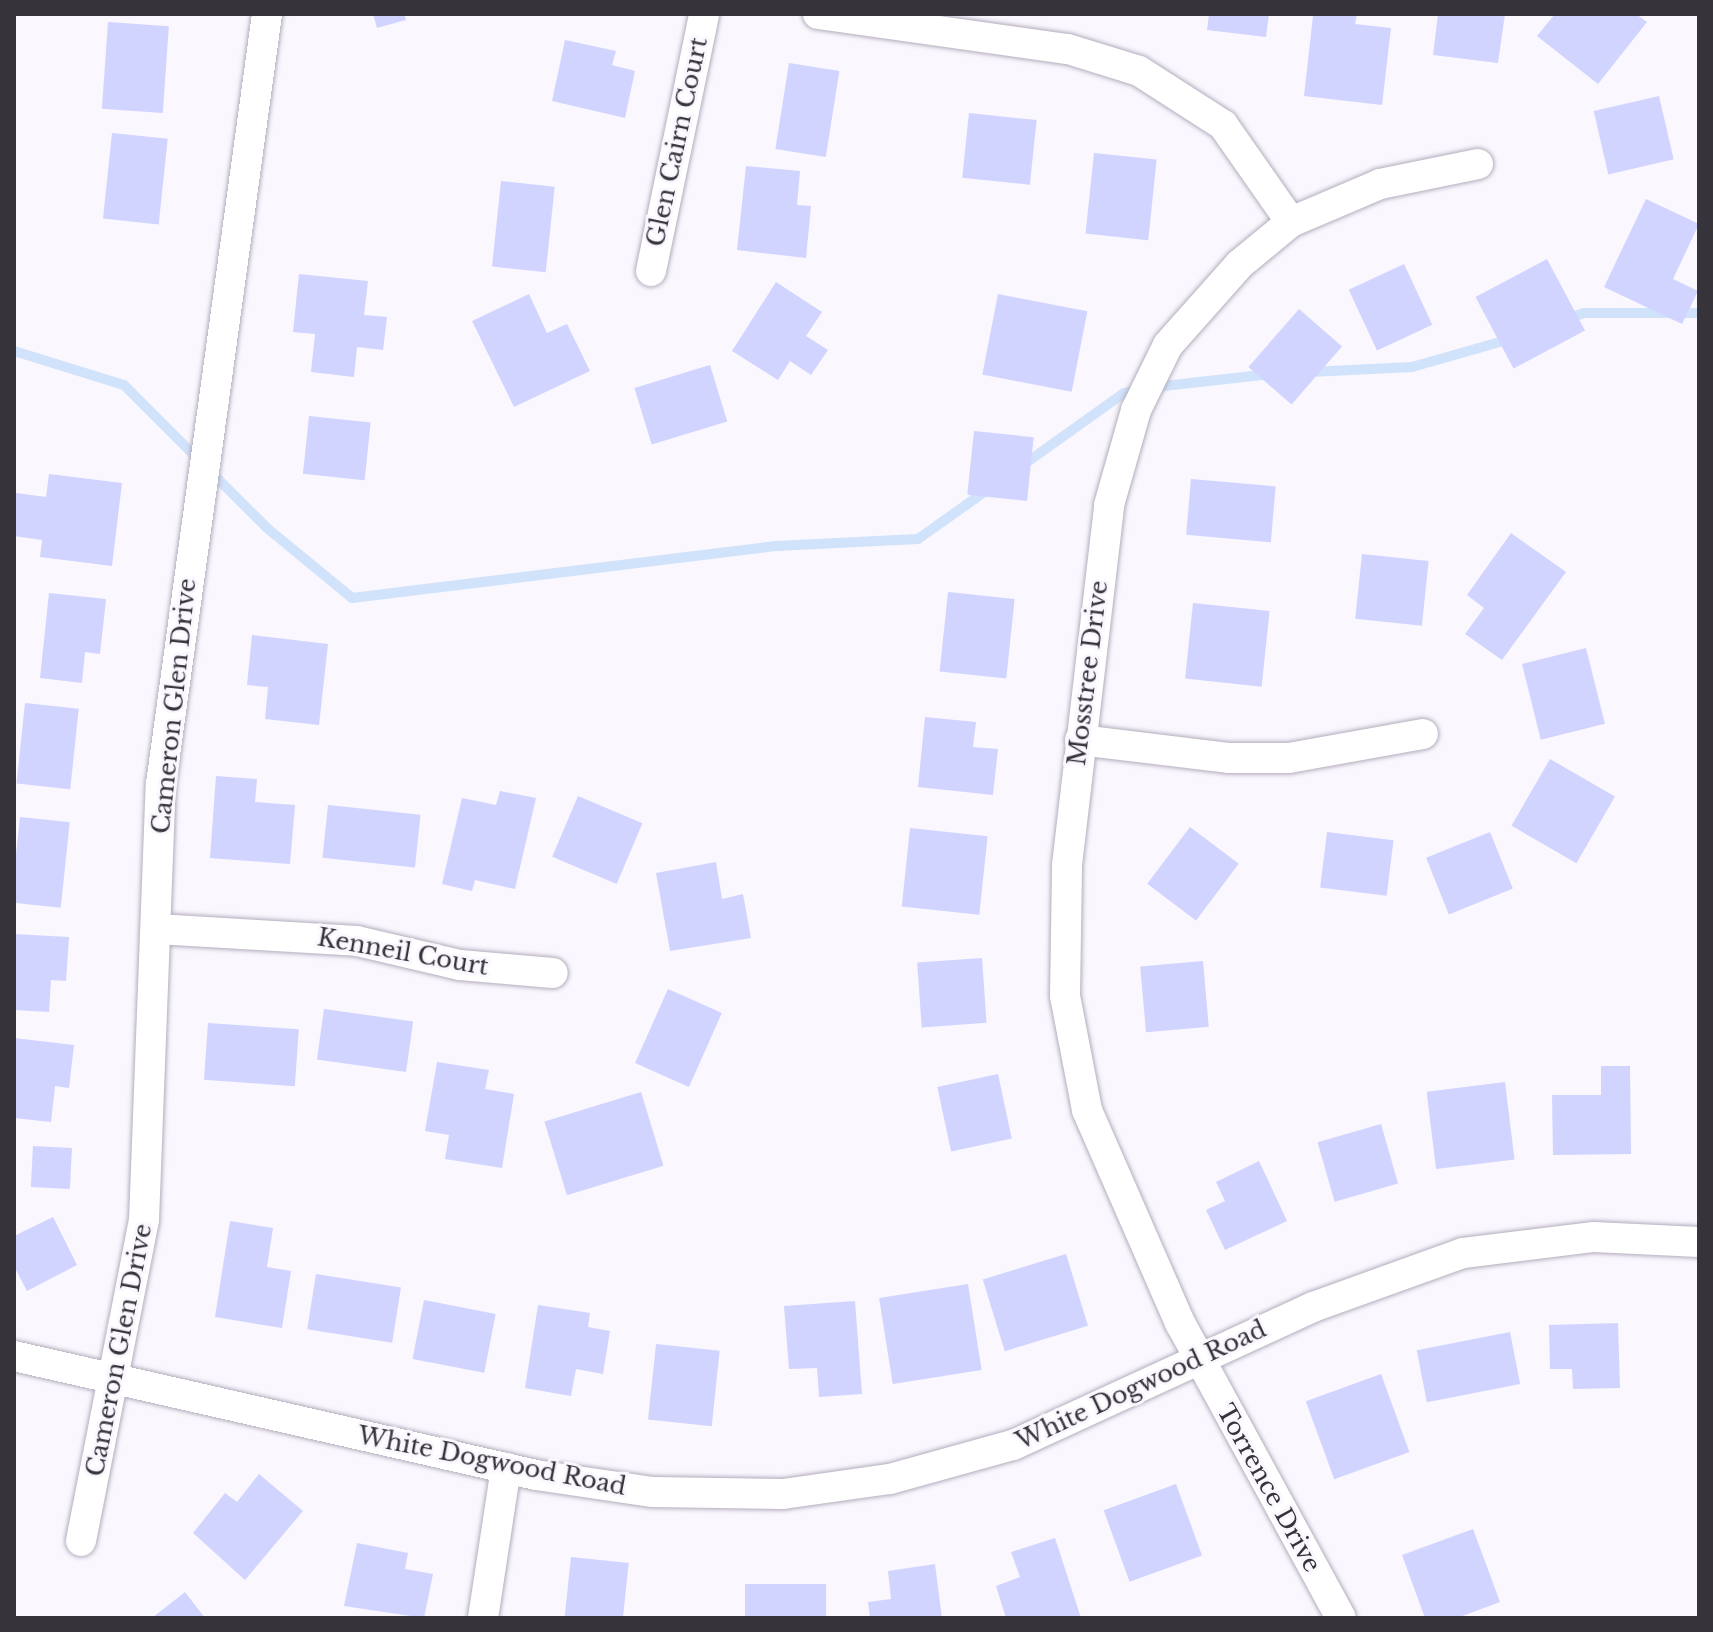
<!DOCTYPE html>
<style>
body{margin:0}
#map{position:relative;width:1713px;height:1632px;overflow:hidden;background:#faf7fe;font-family:"Libre Baskerville",serif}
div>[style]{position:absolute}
.stream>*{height:10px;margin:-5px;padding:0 5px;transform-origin:5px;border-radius:5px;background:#d1e2fb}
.building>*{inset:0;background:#d1d4ff;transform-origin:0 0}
.roads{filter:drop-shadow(0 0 2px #b4adbd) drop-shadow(0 0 2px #b4adbd)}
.street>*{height:30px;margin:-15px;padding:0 15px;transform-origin:15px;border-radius:15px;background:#fff}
span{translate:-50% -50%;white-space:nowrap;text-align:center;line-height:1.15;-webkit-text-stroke:6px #faf7fe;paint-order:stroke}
.street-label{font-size:24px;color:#36343a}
.frame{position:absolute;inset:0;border:16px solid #36343a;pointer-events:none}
</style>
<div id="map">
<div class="stream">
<div style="left:1566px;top:319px;width:19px;rotate:-18deg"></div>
<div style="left:1584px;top:313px;width:115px"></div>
<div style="left:14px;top:351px;width:115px;rotate:17.2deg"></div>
<div style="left:124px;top:385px;width:202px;rotate:45deg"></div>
<div style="left:267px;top:528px;width:110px;rotate:39.5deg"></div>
<div style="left:352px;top:598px;width:428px;rotate:-7deg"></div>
<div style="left:777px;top:546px;width:141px;rotate:-2.8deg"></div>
<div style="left:918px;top:539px;width:88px;rotate:-35.3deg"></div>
<div style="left:1310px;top:372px;width:102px;rotate:-2.8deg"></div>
<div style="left:1412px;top:367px;width:106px;rotate:-15.9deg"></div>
<div style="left:1155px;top:387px;width:116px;rotate:-6.4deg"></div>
<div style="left:1023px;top:465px;width:124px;rotate:-35.5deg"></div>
<div style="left:1124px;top:393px;width:15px;rotate:-11deg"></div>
</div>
<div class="building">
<div style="clip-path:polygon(373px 14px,404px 14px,406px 20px,377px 28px)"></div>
<div style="clip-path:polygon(1209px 14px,1269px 14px,1266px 37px,1207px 30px)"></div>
<div style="clip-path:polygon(1337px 14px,1357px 14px,1355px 24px,1391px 28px,1382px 105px,1304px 96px,1313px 16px)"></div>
<div style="clip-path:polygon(1438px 14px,1505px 14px,1498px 63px,1433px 55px)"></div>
<div style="clip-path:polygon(1555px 14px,1636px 14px,1647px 22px,1598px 84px,1537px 36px)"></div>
<div style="left:108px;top:22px;width:61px;height:87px;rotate:4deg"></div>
<div style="clip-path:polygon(565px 40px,616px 51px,612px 65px,635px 71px,625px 118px,552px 101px)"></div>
<div style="left:789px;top:63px;width:51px;height:87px;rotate:9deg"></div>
<div style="left:1659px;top:96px;width:65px;height:67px;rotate:77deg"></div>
<div style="left:969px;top:113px;width:68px;height:65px;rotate:6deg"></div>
<div style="left:112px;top:133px;width:56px;height:86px;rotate:6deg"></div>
<div style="left:1094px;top:153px;width:63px;height:81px;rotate:6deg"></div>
<div style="clip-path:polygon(746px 166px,800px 171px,797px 205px,811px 206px,806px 258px,737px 250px)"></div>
<div style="left:501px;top:181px;width:54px;height:86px;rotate:6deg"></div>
<div style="clip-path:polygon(1646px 199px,1699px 224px,1673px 279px,1698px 291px,1682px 324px,1604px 287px)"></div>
<div style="left:1547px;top:259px;width:81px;height:81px;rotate:62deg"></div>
<div style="left:1404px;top:264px;width:67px;height:61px;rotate:65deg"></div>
<div style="clip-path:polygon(299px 274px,368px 281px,364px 315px,387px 317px,383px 350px,357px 347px,354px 377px,311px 372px,315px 334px,293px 332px)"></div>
<div style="clip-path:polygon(776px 282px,822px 312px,806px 336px,828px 350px,811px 375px,790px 361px,778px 380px,732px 351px)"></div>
<div style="clip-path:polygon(529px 294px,547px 333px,567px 324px,590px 371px,514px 407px,472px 321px)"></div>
<div style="left:998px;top:294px;width:91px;height:82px;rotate:11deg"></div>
<div style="left:1299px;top:309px;width:57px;height:77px;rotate:41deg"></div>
<div style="left:710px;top:365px;width:59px;height:79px;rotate:73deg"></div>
<div style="left:309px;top:416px;width:62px;height:58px;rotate:6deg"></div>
<div style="left:974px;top:431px;width:60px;height:64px;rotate:6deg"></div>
<div style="clip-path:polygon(49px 474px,122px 483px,112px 566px,40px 557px,42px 540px,14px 536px,16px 493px,46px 497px)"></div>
<div style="left:1191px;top:479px;width:85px;height:56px;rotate:5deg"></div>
<div style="clip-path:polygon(1511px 533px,1566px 572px,1502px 660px,1465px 634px,1484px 608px,1467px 595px)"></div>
<div style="left:1362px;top:554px;width:67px;height:65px;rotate:6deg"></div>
<div style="left:948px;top:592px;width:67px;height:80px;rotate:6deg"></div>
<div style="clip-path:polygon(49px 593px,106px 599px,100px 654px,85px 652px,82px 683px,40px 678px)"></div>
<div style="left:1193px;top:603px;width:77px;height:76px;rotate:6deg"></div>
<div style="clip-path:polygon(252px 635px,328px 644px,319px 725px,265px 719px,268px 687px,247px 685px)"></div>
<div style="left:1586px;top:648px;width:78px;height:66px;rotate:76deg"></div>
<div style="left:25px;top:703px;width:54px;height:81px;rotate:6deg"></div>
<div style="clip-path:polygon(925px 717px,976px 722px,973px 747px,998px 749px,993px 795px,918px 787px)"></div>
<div style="left:1550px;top:759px;width:75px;height:77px;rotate:30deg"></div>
<div style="clip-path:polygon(216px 776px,257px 779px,255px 802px,295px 805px,290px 864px,210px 858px)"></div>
<div style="clip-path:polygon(500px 791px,536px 798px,515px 889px,475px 880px,472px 891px,442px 884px,462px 798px,496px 805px)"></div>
<div style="left:578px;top:796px;width:70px;height:66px;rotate:23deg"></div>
<div style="left:328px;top:805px;width:93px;height:53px;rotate:6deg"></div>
<div style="left:20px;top:817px;width:50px;height:86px;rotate:6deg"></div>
<div style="left:1190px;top:827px;width:61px;height:71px;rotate:37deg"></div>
<div style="left:910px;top:828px;width:78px;height:79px;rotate:6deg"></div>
<div style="left:1327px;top:832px;width:67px;height:56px;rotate:7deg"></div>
<div style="left:1490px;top:832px;width:61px;height:69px;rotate:68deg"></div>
<div style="clip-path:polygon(716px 862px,722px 899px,743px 894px,751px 938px,670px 951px,656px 873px)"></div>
<div style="clip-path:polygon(14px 934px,69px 937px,66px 981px,51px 980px,49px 1012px,14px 1010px)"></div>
<div style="left:982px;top:958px;width:65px;height:65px;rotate:86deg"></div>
<div style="left:1203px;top:961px;width:66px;height:63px;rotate:85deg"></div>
<div style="left:668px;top:989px;width:59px;height:81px;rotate:24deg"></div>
<div style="left:324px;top:1009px;width:90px;height:51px;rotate:8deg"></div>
<div style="left:208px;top:1023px;width:91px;height:57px;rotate:4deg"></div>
<div style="clip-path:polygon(14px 1038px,74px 1045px,69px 1088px,55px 1086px,51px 1122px,14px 1118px)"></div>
<div style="clip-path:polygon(437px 1062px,489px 1070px,485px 1089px,514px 1094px,502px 1168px,445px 1159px,449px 1135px,425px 1131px)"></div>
<div style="clip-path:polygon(1601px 1066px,1630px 1066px,1631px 1154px,1553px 1155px,1552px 1095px,1601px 1095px)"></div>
<div style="left:998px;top:1074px;width:66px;height:62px;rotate:78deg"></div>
<div style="left:1505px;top:1082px;width:78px;height:79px;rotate:83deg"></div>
<div style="left:641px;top:1092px;width:77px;height:101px;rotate:73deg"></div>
<div style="left:1381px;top:1124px;width:62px;height:66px;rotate:74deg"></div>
<div style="left:33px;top:1146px;width:39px;height:41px;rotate:3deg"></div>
<div style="clip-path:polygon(1259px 1161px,1287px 1221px,1225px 1250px,1206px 1210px,1225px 1201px,1216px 1182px)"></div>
<div style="clip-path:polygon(53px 1217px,77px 1265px,27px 1291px,14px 1266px,14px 1236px)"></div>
<div style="clip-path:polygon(230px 1221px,273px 1228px,267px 1267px,291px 1271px,282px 1328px,215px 1317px)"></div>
<div style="left:1066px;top:1254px;width:75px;height:87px;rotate:73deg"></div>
<div style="left:316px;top:1274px;width:86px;height:56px;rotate:9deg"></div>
<div style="left:968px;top:1284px;width:87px;height:90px;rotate:81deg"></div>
<div style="left:424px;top:1300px;width:73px;height:60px;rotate:11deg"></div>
<div style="clip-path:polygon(855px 1301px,862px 1394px,819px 1397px,817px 1368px,789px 1369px,784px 1306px)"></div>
<div style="clip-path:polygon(538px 1305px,590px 1313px,588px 1327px,610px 1331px,603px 1374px,576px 1369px,571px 1396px,525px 1388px)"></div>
<div style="clip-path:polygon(1618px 1323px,1620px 1388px,1573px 1389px,1572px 1369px,1550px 1369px,1549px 1325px)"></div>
<div style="left:1510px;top:1332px;width:53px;height:95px;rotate:79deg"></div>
<div style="left:656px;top:1344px;width:64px;height:76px;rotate:6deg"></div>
<div style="left:1381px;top:1374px;width:83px;height:80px;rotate:70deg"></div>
<div style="clip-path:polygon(259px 1474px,303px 1511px,245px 1580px,193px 1533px,225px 1493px,237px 1502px)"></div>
<div style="left:1176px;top:1484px;width:76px;height:77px;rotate:70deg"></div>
<div style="clip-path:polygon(1473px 1529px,1500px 1602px,1457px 1618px,1425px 1618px,1402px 1555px)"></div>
<div style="clip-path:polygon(1055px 1538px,1081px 1618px,1006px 1618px,996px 1586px,1020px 1577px,1011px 1552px)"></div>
<div style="clip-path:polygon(357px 1543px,408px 1553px,405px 1569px,433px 1574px,424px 1618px,344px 1606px)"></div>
<div style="left:571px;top:1557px;width:58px;height:61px;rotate:6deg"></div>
<div style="clip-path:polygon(935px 1564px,942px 1618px,870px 1618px,868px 1602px,891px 1599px,888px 1571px)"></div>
<div style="left:826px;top:1584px;width:34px;height:81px;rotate:90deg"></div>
<div style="clip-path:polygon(185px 1592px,205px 1618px,152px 1618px)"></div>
</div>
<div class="roads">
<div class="street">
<div style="left:818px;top:14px;width:252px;rotate:8deg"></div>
<div style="left:1068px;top:49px;width:74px;rotate:17.2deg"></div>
<div style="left:1139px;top:71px;width:100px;rotate:32.7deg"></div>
<div style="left:1223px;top:125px;width:118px;rotate:55deg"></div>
<div style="left:651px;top:271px;width:262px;rotate:-78.3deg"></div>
<div style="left:1080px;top:740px;width:149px;rotate:6.9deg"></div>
<div style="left:1228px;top:758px;width:61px"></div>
<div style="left:1289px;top:758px;width:136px;rotate:-10.2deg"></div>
<div style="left:157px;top:929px;width:200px;rotate:3.4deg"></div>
<div style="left:357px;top:941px;width:106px;rotate:13.1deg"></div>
<div style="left:460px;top:965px;width:93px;rotate:4.9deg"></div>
<div style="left:14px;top:1356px;width:535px;rotate:12.84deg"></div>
<div style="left:536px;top:1475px;width:118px;rotate:8.3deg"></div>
<div style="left:653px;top:1492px;width:130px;rotate:0.9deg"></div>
<div style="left:783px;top:1494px;width:108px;rotate:-8deg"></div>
<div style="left:890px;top:1479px;width:128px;rotate:-15.5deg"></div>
<div style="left:1013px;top:1445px;width:330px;rotate:-24.7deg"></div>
<div style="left:1313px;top:1307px;width:159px;rotate:-19.8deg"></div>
<div style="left:1463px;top:1253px;width:132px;rotate:-7deg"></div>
<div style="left:1594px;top:1237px;width:105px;rotate:2.7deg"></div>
<div style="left:81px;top:1541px;width:327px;rotate:-78.9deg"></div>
<div style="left:144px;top:1220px;width:436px;rotate:-87.8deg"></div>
<div style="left:161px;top:784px;width:777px;rotate:-82.16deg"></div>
<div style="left:483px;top:1618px;width:152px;rotate:-81.3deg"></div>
<div style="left:1341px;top:1618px;width:336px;rotate:-118.6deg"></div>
<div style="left:1180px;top:1323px;width:232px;rotate:-113.6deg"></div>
<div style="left:1087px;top:1110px;width:116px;rotate:-100.9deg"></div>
<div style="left:1065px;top:996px;width:131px;rotate:-89.1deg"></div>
<div style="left:1067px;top:865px;width:362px;rotate:-83.3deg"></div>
<div style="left:1109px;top:505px;width:99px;rotate:-74.1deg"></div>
<div style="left:1136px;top:410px;width:72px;rotate:-63.8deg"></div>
<div style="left:1168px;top:345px;width:108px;rotate:-48.4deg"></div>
<div style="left:1240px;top:264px;width:66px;rotate:-39.5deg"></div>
<div style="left:1291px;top:222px;width:97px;rotate:-23.1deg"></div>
<div style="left:1380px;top:184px;width:100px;rotate:-11.5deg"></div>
</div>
</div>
<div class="street-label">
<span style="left:677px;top:142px;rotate:-78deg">Glen Cairn Court</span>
<span style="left:1088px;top:673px;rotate:-83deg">Mosstree Drive</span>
<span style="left:174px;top:706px;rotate:-84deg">Cameron Glen Drive</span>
<span style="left:403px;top:952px;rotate:10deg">Kenneil Court</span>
<span style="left:119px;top:1350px;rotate:-79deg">Cameron Glen Drive</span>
<span style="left:1141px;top:1385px;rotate:-25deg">White Dogwood Road</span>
<span style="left:492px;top:1461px;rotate:11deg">White Dogwood Road</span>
<span style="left:1269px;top:1488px;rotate:61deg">Torrence Drive</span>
</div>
<div class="frame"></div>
</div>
